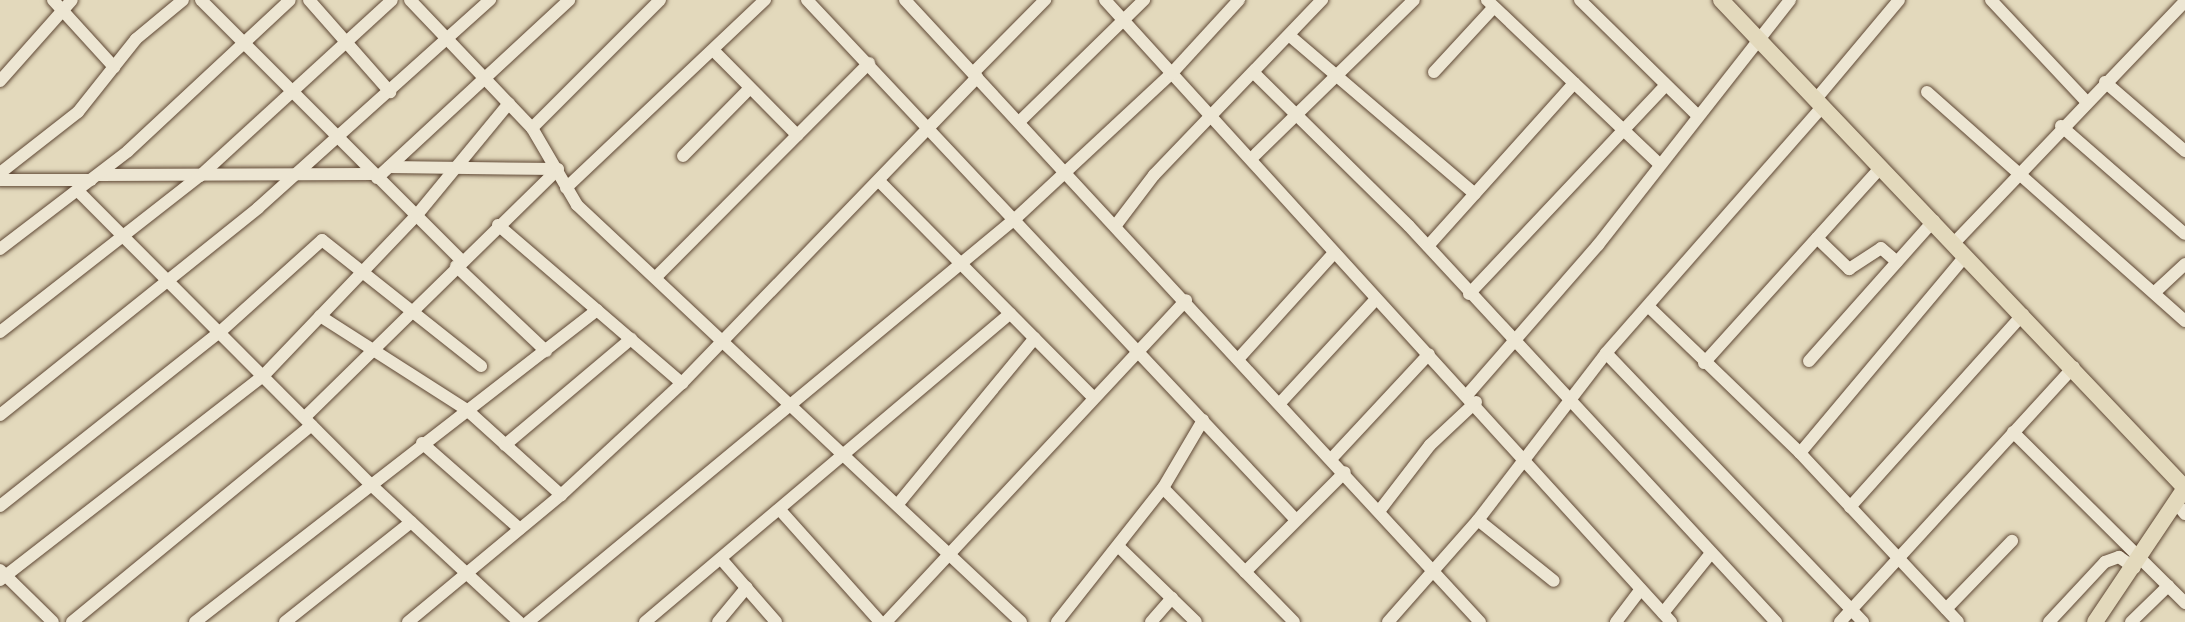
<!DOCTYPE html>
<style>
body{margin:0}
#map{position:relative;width:2185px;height:622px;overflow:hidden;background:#e3d9bc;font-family:"IM FELL Double Pica",serif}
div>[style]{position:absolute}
.roads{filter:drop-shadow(0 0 2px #5e4734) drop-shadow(0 0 2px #5e4734)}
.minor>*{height:12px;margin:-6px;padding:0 6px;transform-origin:6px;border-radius:6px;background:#ede6d3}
.major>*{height:16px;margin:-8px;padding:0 8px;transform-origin:8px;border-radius:8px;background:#e3d9bc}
span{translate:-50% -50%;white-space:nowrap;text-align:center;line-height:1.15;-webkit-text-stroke:7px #ede6d3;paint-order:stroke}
</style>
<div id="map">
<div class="roads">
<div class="minor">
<div style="left:53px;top:0;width:91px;rotate:47.7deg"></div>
<div style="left:201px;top:0;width:368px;rotate:45deg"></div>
<div style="left:309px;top:0;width:123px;rotate:48.6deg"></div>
<div style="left:410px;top:0;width:177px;rotate:46.4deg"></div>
<div style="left:532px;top:128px;width:89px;rotate:59.7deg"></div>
<div style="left:577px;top:205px;width:609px;rotate:43.2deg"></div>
<div style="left:807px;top:0;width:712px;rotate:46.76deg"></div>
<div style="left:905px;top:0;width:847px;rotate:47.25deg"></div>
<div style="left:1105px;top:0;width:841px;rotate:47.7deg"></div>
<div style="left:1487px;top:0;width:238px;rotate:43.6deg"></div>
<div style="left:1580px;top:0;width:165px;rotate:44.5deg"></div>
<div style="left:1991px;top:0;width:139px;rotate:46.8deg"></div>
<div style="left:1290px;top:36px;width:243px;rotate:40.5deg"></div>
<div style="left:715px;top:52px;width:117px;rotate:45.3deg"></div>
<div style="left:1434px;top:72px;width:88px;rotate:-47.3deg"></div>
<div style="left:973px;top:73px;width:103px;rotate:-45.4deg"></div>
<div style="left:1255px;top:74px;width:216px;rotate:44.6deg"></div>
<div style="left:1409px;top:226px;width:540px;rotate:47.18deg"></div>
<div style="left:0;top:81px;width:108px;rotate:-48.4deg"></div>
<div style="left:2105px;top:82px;width:106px;rotate:40.8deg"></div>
<div style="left:1927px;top:92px;width:345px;rotate:41.6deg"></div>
<div style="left:1816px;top:99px;width:129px;rotate:-50deg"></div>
<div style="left:1019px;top:122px;width:175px;rotate:-44.3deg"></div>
<div style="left:2061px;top:126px;width:164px;rotate:41.1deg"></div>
<div style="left:532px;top:128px;width:181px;rotate:-45deg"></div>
<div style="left:683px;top:156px;width:95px;rotate:-45.4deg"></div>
<div style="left:1252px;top:158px;width:226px;rotate:-44.3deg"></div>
<div style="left:389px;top:167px;width:169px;rotate:0.7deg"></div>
<div style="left:0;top:173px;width:99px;rotate:-38deg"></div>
<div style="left:78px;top:112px;width:93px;rotate:-51.5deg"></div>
<div style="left:136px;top:39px;width:61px;rotate:-39.7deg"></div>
<div style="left:98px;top:175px;width:275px;rotate:-0.2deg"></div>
<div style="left:377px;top:178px;width:262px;rotate:-42.8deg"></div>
<div style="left:0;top:180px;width:91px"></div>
<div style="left:880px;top:182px;width:304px;rotate:45.3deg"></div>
<div style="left:566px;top:188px;width:274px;rotate:-43.4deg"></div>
<div style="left:78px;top:191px;width:412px;rotate:45.1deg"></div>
<div style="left:369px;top:483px;width:205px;rotate:42.8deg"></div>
<div style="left:498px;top:225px;width:243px;rotate:40.7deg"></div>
<div style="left:1116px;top:225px;width:63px;rotate:-52.8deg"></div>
<div style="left:1154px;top:175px;width:243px;rotate:-46.2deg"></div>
<div style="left:1817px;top:238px;width:45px;rotate:44.1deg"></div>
<div style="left:1849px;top:269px;width:38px;rotate:-33deg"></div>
<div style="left:1881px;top:248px;width:21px;rotate:41deg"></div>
<div style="left:1955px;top:242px;width:333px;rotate:-46.3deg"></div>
<div style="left:1428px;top:246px;width:219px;rotate:-48.1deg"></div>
<div style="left:0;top:249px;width:161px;rotate:-37.4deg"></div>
<div style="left:128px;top:151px;width:221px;rotate:-43deg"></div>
<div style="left:456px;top:266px;width:124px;rotate:43.4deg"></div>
<div style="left:656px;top:277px;width:302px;rotate:-45.1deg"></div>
<div style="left:2155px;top:292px;width:41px;rotate:-43deg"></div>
<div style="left:1469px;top:294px;width:287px;rotate:-46.7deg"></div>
<div style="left:1649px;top:307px;width:210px;rotate:44deg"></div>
<div style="left:1800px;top:453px;width:231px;rotate:46.9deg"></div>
<div style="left:320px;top:316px;width:174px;rotate:32.6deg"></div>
<div style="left:467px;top:410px;width:127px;rotate:42.1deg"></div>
<div style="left:0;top:332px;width:254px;rotate:-38deg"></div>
<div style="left:200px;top:176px;width:260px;rotate:-42.5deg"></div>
<div style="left:1606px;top:353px;width:372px;rotate:46.3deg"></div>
<div style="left:1240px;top:357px;width:140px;rotate:-47.9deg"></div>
<div style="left:1809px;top:361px;width:188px;rotate:-48.4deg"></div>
<div style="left:1704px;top:363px;width:264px;rotate:-47.9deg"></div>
<div style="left:1468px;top:394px;width:198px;rotate:-48.9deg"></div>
<div style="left:1598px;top:245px;width:311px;rotate:-51.9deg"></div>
<div style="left:1281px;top:402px;width:140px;rotate:-47.3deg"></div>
<div style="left:0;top:415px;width:331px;rotate:-38.7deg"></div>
<div style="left:258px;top:208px;width:312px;rotate:-41.9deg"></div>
<div style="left:305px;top:417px;width:354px;rotate:-44.4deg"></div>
<div style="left:2013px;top:432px;width:243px;rotate:44.8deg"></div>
<div style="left:422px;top:443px;width:130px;rotate:41.3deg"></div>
<div style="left:505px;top:445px;width:165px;rotate:-40.1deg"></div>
<div style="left:1800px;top:453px;width:258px;rotate:-50deg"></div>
<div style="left:1332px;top:458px;width:142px;rotate:-47deg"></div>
<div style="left:1163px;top:488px;width:187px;rotate:45.6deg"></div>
<div style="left:898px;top:504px;width:215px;rotate:-50.5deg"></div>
<div style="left:2177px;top:504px;width:13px;rotate:51deg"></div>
<div style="left:0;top:506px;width:282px;rotate:-38.4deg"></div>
<div style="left:221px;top:331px;width:136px;rotate:-42deg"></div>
<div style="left:322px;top:240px;width:203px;rotate:38.4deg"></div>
<div style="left:1850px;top:507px;width:259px;rotate:-48.1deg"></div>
<div style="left:780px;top:510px;width:150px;rotate:48.2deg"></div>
<div style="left:1380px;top:510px;width:82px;rotate:-52.4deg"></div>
<div style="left:1430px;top:445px;width:63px;rotate:-43.1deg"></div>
<div style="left:1478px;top:520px;width:97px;rotate:38.8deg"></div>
<div style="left:1119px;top:547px;width:107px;rotate:44.2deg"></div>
<div style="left:722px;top:560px;width:82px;rotate:48.9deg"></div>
<div style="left:0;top:570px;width:74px;rotate:44.5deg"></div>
<div style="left:1245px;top:572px;width:141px;rotate:-45deg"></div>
<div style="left:0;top:580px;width:334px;rotate:-37.8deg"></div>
<div style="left:264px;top:375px;width:220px;rotate:-46.3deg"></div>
<div style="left:416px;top:216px;width:146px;rotate:-50.5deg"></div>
<div style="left:1946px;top:609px;width:95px;rotate:-45.9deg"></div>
<div style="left:1663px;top:613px;width:77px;rotate:-51.3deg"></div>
<div style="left:72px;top:622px;width:310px;rotate:-39.4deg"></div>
<div style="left:195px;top:622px;width:509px;rotate:-37.82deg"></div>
<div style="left:285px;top:622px;width:161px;rotate:-38.4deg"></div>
<div style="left:408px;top:622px;width:199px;rotate:-39.7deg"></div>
<div style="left:561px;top:495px;width:165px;rotate:-42.8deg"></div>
<div style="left:682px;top:383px;width:425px;rotate:-46deg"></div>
<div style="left:528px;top:622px;width:634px;rotate:-39.62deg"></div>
<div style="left:1016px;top:218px;width:213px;rotate:-42.9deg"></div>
<div style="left:1172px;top:73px;width:99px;rotate:-47.5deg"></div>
<div style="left:645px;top:622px;width:478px;rotate:-40.2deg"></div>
<div style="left:718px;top:622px;width:45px;rotate:-50.4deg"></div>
<div style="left:886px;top:622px;width:440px;rotate:-47deg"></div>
<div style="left:1057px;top:622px;width:171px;rotate:-51.7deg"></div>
<div style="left:1163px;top:488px;width:79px;rotate:-59.5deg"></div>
<div style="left:1151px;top:622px;width:32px;rotate:-49deg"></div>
<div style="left:1388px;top:622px;width:136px;rotate:-48.6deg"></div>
<div style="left:1478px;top:520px;width:210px;rotate:-52.5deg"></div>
<div style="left:1606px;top:353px;width:329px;rotate:-48.7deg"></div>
<div style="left:1616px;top:622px;width:41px;rotate:-52.9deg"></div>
<div style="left:1840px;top:622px;width:346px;rotate:-47.5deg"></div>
<div style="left:2049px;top:622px;width:82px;rotate:-47deg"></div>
<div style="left:2105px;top:562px;width:15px;rotate:-20deg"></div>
<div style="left:2119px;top:557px;width:19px;rotate:35deg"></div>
<div style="left:2131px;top:622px;width:52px;rotate:-44.2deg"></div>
</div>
<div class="major">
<div style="left:1721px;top:0;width:673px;rotate:46.44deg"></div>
<div style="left:2185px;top:488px;width:161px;rotate:123.9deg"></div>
</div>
</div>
</div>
